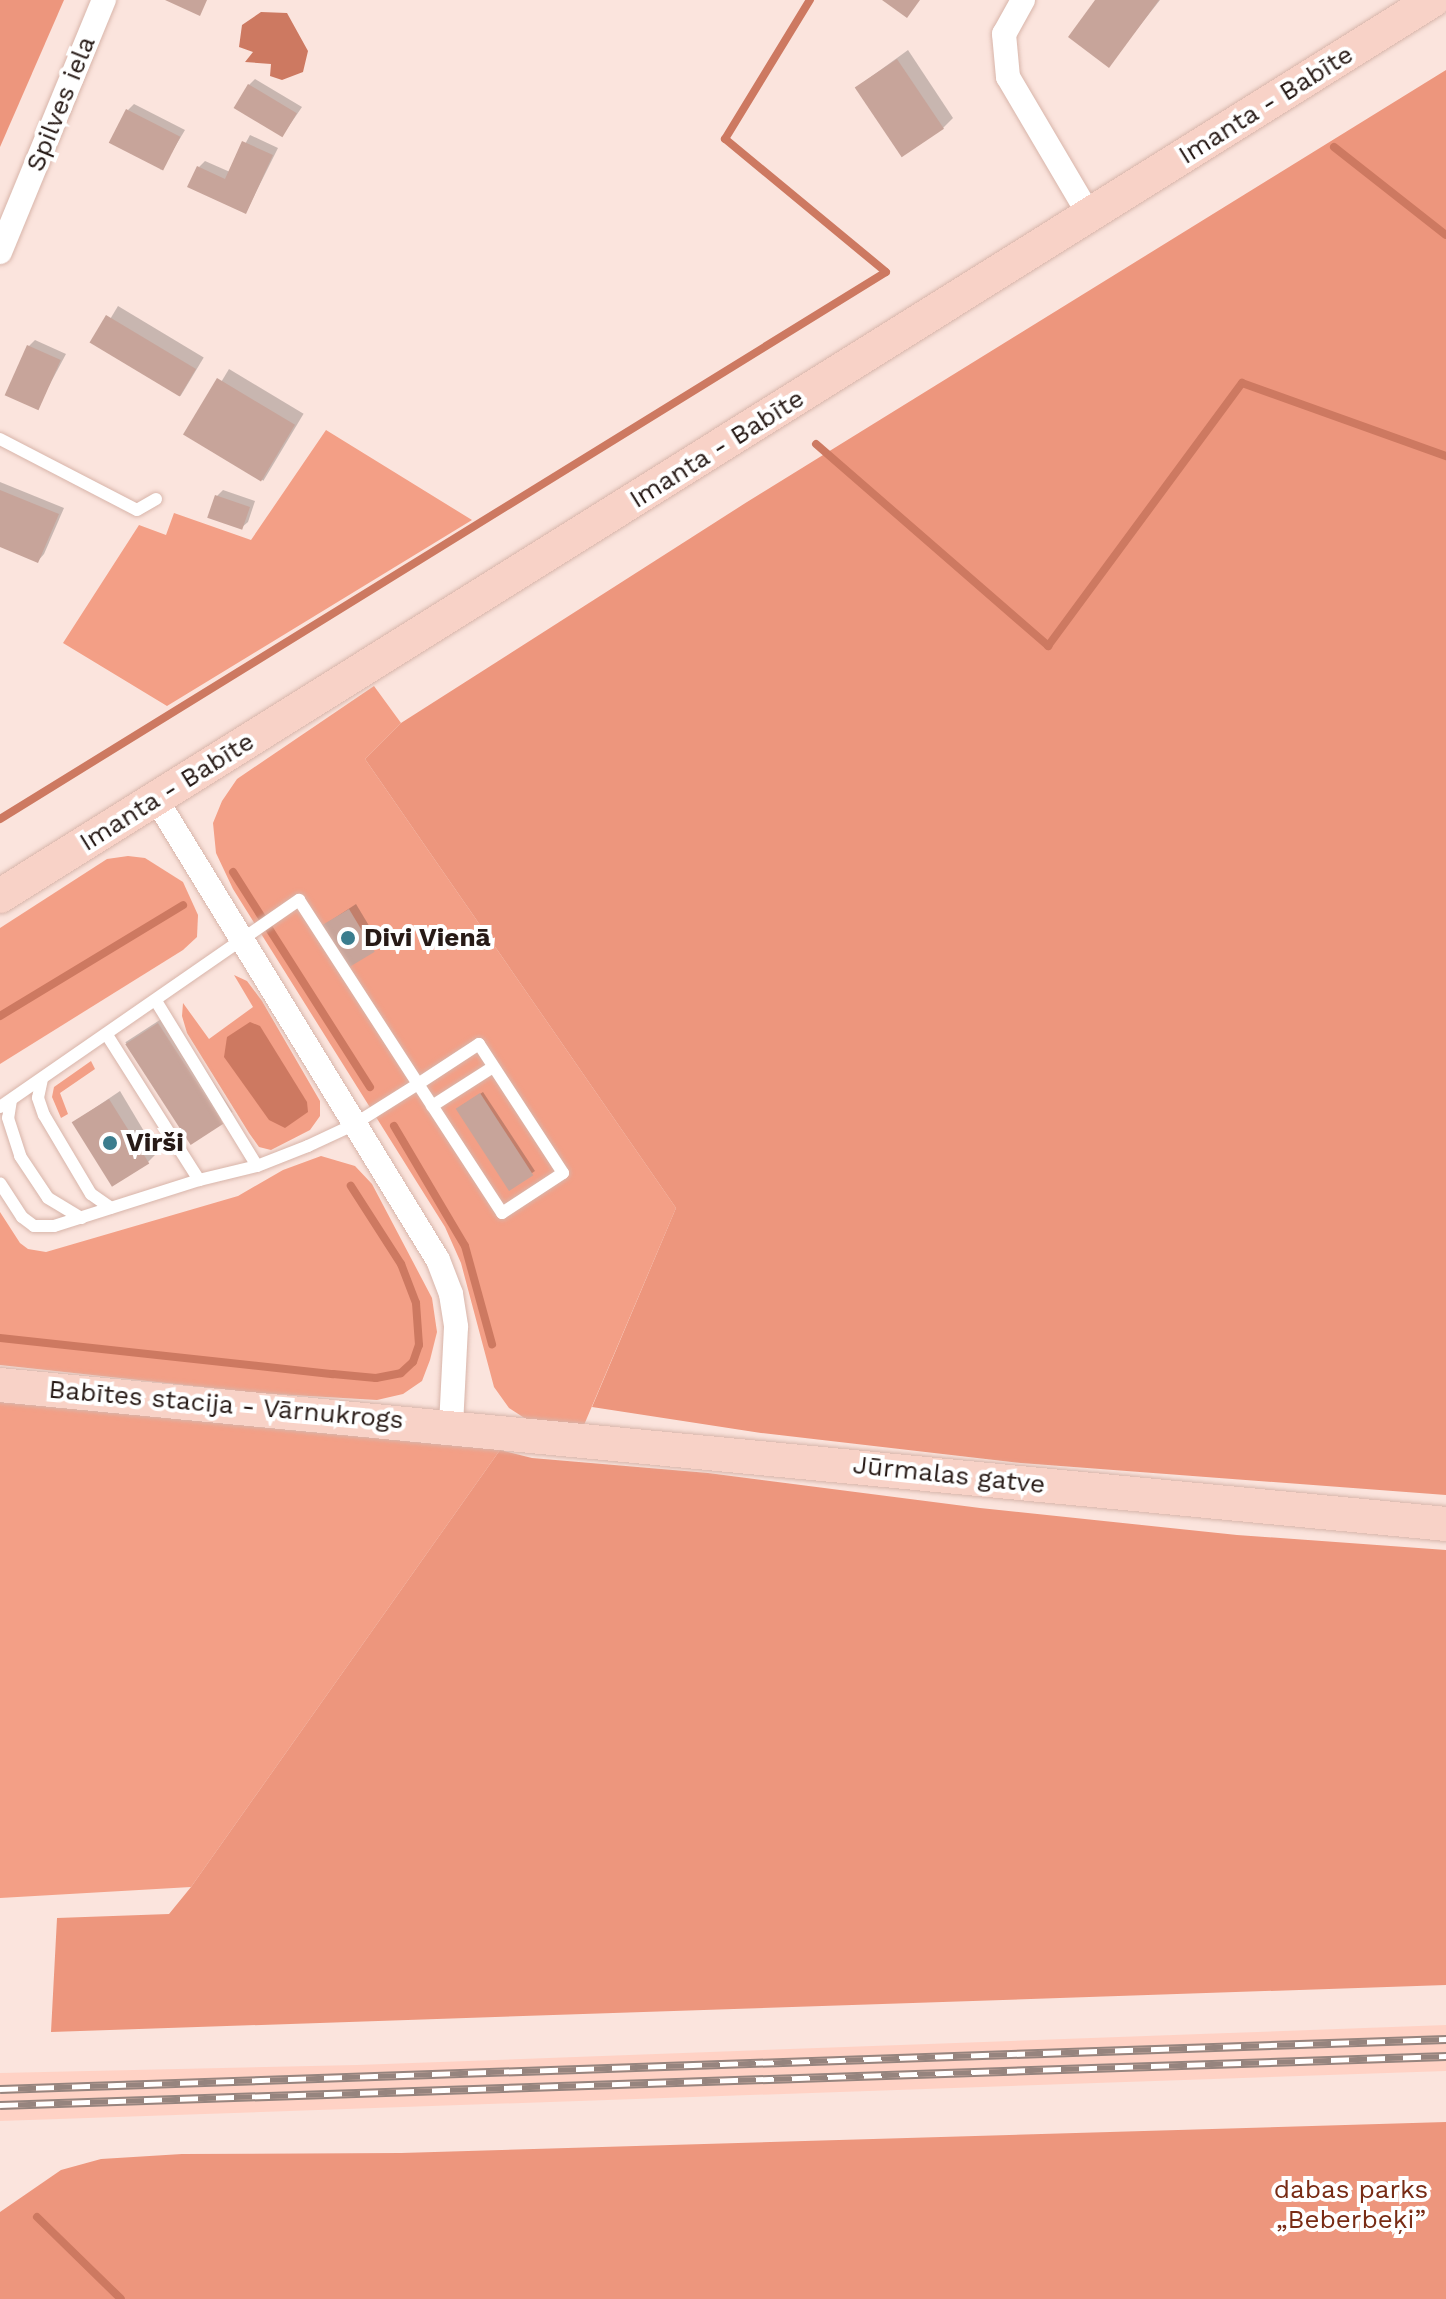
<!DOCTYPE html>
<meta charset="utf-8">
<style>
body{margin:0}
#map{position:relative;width:1446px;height:2299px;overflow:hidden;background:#fbe4dd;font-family:"Work Sans",sans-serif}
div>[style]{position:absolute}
.built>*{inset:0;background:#ffd2c5}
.green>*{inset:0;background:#f39f86}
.forest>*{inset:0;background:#ed967d}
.water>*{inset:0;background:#cd7961}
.shadow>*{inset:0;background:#0003;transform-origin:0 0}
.stream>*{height:8px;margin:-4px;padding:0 4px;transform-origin:4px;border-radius:4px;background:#cd7961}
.building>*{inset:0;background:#c7a49a;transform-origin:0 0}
.roads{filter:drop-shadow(0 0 2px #d8b5aa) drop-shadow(0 0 2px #d8b5aa)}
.service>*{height:12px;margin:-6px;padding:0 6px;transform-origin:6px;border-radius:6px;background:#fff}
.minor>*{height:24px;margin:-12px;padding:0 12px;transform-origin:12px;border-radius:12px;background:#fff}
.secondary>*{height:34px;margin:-17px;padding:0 17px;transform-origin:17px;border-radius:17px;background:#f8d2c7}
.rail>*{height:9px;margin-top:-4.5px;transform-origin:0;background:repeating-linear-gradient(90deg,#fff 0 18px,#96847e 0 36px);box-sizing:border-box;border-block:2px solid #96847e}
.dots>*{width:22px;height:22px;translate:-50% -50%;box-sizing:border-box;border:4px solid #fff;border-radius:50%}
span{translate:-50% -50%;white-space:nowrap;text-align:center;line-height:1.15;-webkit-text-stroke:8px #fff;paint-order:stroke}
.street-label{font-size:26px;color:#271a16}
.poi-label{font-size:26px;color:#271a16;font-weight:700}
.left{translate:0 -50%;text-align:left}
.park-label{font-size:26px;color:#782b14}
</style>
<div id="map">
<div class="built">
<div style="clip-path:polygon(1446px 2025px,1446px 2071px,0 2121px,0 2073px,357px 2065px)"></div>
</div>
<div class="green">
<div style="clip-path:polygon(326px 430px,472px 520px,167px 706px,63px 643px,139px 525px,166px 535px,174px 513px,251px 540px)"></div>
<div style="clip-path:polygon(374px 686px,401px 723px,365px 759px,676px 1208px,584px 1425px,526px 1419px,509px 1408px,494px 1387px,461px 1263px,445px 1227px,233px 889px,216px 853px,213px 823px,222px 801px,237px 779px)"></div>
<div style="clip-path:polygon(128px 856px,145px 858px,183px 882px,198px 915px,197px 937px,183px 950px,0 1064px,0 928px,107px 859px)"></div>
<div style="clip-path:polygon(234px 975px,247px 981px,262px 1001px,320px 1101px,320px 1116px,310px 1130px,271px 1150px,259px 1147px,249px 1133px,187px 1033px,182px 1016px,183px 1003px,209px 1039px,253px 1007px)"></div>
<div style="clip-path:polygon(91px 1061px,95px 1069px,60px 1093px,68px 1114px,61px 1118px,52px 1097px,54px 1087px)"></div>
<div style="clip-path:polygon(321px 1156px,355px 1166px,372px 1184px,432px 1298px,437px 1332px,430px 1360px,422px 1381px,403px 1394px,377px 1400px,258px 1393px,0 1365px,0 1212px,20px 1243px,28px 1249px,46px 1252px,238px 1196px,283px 1170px)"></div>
<div style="clip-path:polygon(0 1402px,500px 1450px,191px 1887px,0 1898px)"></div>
</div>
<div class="forest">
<div style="clip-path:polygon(0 0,64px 0,0 147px)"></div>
<div style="clip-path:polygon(1446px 70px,1446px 1495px,1021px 1463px,761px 1433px,592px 1407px,676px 1208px,365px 759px,401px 723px,747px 502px)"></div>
<div style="clip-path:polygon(500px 1450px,532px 1458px,708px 1473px,980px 1508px,1237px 1535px,1446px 1550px,1446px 1985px,51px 2032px,57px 1918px,169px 1914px,191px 1887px)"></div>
<div style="clip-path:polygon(1446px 2122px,1446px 2299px,0 2299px,0 2212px,61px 2170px,101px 2159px,182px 2154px,401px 2153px)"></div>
</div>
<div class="water">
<div style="clip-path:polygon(261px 12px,287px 13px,308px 51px,303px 72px,282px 80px,270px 76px,271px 64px,245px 62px,253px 52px,239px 47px,242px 25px)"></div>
<div style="clip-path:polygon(250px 1022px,260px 1026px,307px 1102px,308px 1112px,285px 1128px,269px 1120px,224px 1057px,227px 1037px)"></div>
</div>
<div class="shadow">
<div style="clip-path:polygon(1097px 0,1160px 0,1109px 65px)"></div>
<div style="clip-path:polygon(908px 50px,953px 118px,943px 128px,857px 87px)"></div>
<div style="clip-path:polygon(255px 79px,302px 107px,282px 136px,249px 85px)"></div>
<div style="clip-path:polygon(134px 104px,185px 130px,161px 170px,128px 110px)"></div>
<div style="clip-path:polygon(250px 135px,278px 148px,246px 212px,199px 167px,205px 161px,230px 172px)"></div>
<div style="left:118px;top:306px;width:100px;height:45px;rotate:31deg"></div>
<div style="clip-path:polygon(35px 340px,66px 354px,37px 408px,29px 346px)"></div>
<div style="left:229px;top:369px;width:87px;height:78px;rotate:31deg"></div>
<div style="clip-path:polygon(0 482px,64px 508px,44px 554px,38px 561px,0 545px)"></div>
<div style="clip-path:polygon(223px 490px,255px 501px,248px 522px,241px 528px,217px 496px)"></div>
<div style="clip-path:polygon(356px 904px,380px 944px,374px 950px,324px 925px)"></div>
<div style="left:169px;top:1014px;width:117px;height:52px;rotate:57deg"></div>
<div style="clip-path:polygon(120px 1091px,157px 1153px,147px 1163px,74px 1122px)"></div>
<div style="clip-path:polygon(483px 1092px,535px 1171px,510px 1188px,461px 1106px)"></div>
</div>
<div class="stream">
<div style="left:1334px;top:147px;width:142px;rotate:38.2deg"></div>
<div style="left:816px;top:444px;width:308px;rotate:41deg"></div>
<div style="left:1048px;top:646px;width:327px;rotate:-53.6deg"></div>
<div style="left:1242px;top:383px;width:217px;rotate:19.7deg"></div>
<div style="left:0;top:819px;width:1041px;rotate:-31.69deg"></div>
<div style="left:886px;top:272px;width:209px;rotate:-140.4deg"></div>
<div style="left:725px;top:139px;width:163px;rotate:-58.6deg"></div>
<div style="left:233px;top:872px;width:255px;rotate:57.5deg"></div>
<div style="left:0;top:1016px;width:214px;rotate:-31.2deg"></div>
<div style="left:394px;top:1126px;width:139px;rotate:59.4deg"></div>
<div style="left:465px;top:1246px;width:102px;rotate:74.6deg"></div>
<div style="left:0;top:1338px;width:335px;rotate:6.2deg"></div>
<div style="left:333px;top:1374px;width:43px;rotate:5.3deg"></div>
<div style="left:376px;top:1378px;width:25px;rotate:-11deg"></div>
<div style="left:401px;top:1373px;width:16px;rotate:-43deg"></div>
<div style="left:413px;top:1362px;width:18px;rotate:-71deg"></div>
<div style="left:419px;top:1345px;width:42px;rotate:-94.1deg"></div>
<div style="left:416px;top:1303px;width:42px;rotate:-111deg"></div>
<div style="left:401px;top:1264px;width:93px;rotate:-122.7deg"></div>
<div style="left:37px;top:2217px;width:117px;rotate:44.3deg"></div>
</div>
<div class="building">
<div style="clip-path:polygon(165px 0,207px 0,200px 16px)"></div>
<div style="clip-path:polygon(882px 0,920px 0,907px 18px)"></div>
<div style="clip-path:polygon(1095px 0,1159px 0,1109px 68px,1068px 37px)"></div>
<div style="left:897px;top:59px;width:84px;height:51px;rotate:56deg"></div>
<div style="left:248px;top:84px;width:57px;height:28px;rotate:31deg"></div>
<div style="left:126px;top:109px;width:61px;height:38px;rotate:27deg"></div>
<div style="clip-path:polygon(242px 141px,273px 155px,246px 214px,187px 187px,197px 166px,225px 179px)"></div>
<div style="left:106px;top:315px;width:105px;height:32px;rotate:31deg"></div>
<div style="left:27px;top:345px;width:37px;height:55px;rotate:24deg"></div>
<div style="left:217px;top:378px;width:91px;height:66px;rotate:31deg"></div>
<div style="clip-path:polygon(0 490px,59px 514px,38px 563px,0 547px)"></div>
<div style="left:215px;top:495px;width:37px;height:24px;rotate:19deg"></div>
<div style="left:349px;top:909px;width:50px;height:31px;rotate:59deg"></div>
<div style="left:158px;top:1023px;width:120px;height:39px;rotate:57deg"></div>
<div style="left:480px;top:1093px;width:98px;height:29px;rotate:57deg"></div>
<div style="left:109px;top:1099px;width:76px;height:44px;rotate:58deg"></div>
</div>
<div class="roads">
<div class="service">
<div style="left:0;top:439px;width:154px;rotate:27.4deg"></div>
<div style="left:137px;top:510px;width:22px;rotate:-30deg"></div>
<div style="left:156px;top:1001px;width:193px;rotate:58.5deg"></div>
<div style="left:107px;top:1035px;width:172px;rotate:57.6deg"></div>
<div style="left:42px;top:1079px;width:19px;rotate:102deg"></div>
<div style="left:38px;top:1098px;width:18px;rotate:71deg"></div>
<div style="left:44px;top:1115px;width:92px;rotate:59.3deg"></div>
<div style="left:91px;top:1194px;width:24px;rotate:35deg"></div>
<div style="left:11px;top:1100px;width:18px;rotate:99deg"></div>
<div style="left:8px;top:1118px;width:40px;rotate:72deg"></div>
<div style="left:20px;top:1156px;width:50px;rotate:56.3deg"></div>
<div style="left:48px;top:1198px;width:39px;rotate:31deg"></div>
<div style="left:432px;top:1106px;width:72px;rotate:-32.6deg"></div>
<div style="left:0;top:1107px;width:364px;rotate:-34.7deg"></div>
<div style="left:299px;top:900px;width:219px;rotate:57.1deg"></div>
<div style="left:418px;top:1084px;width:154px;rotate:56.9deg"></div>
<div style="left:502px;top:1213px;width:73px;rotate:-33.3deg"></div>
<div style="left:563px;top:1173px;width:154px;rotate:-123.1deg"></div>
<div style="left:479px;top:1044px;width:73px;rotate:146.7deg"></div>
<div style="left:418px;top:1084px;width:77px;rotate:147.8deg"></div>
<div style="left:353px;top:1125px;width:50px;rotate:155deg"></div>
<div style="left:308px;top:1146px;width:55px;rotate:158.6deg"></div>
<div style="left:257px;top:1166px;width:60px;rotate:166.4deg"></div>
<div style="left:199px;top:1180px;width:152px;rotate:162.4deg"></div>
<div style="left:54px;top:1226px;width:20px;rotate:180deg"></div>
<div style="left:34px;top:1226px;width:15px;rotate:-143deg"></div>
<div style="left:22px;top:1217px;width:40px;rotate:-122.9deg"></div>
</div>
<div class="minor">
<div style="left:1023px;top:0;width:39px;rotate:119deg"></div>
<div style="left:1004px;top:34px;width:43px;rotate:84.7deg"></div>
<div style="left:1008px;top:77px;width:161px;rotate:59.5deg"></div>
<div style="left:0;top:252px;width:273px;rotate:-67.6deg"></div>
<div style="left:156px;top:799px;width:540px;rotate:58.55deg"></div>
<div style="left:438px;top:1260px;width:36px;rotate:69deg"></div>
<div style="left:451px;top:1294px;width:33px;rotate:81deg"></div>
<div style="left:456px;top:1327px;width:99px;rotate:92.9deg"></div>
</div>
<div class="secondary">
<div style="left:0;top:896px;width:1690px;rotate:-32.02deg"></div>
<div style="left:0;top:1385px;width:1453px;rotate:5.49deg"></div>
</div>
</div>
<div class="rail">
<div style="left:0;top:2089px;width:1447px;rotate:-1.98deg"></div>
<div style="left:0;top:2105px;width:1447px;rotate:-1.94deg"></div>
</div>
<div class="dots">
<div style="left:348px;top:938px;background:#3b7d8e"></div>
<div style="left:110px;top:1143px;background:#3b7d8e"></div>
</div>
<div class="street-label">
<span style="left:61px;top:104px;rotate:-68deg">Spilves iela</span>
<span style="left:1266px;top:105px;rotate:-32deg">Imanta - Babīte</span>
<span style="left:717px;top:449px;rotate:-32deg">Imanta - Babīte</span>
<span style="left:167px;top:792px;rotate:-32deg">Imanta - Babīte</span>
<span style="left:226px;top:1405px;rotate:5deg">Babītes stacija - Vārnukrogs</span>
<span style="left:949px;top:1475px;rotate:6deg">Jūrmalas gatve</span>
</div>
<div class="poi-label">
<span class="left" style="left:364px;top:938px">Divi Vienā</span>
<span class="left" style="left:126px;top:1143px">Virši</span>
</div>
<div class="park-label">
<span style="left:1351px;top:2205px">dabas parks<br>„Beberbeķi”</span>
</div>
</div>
